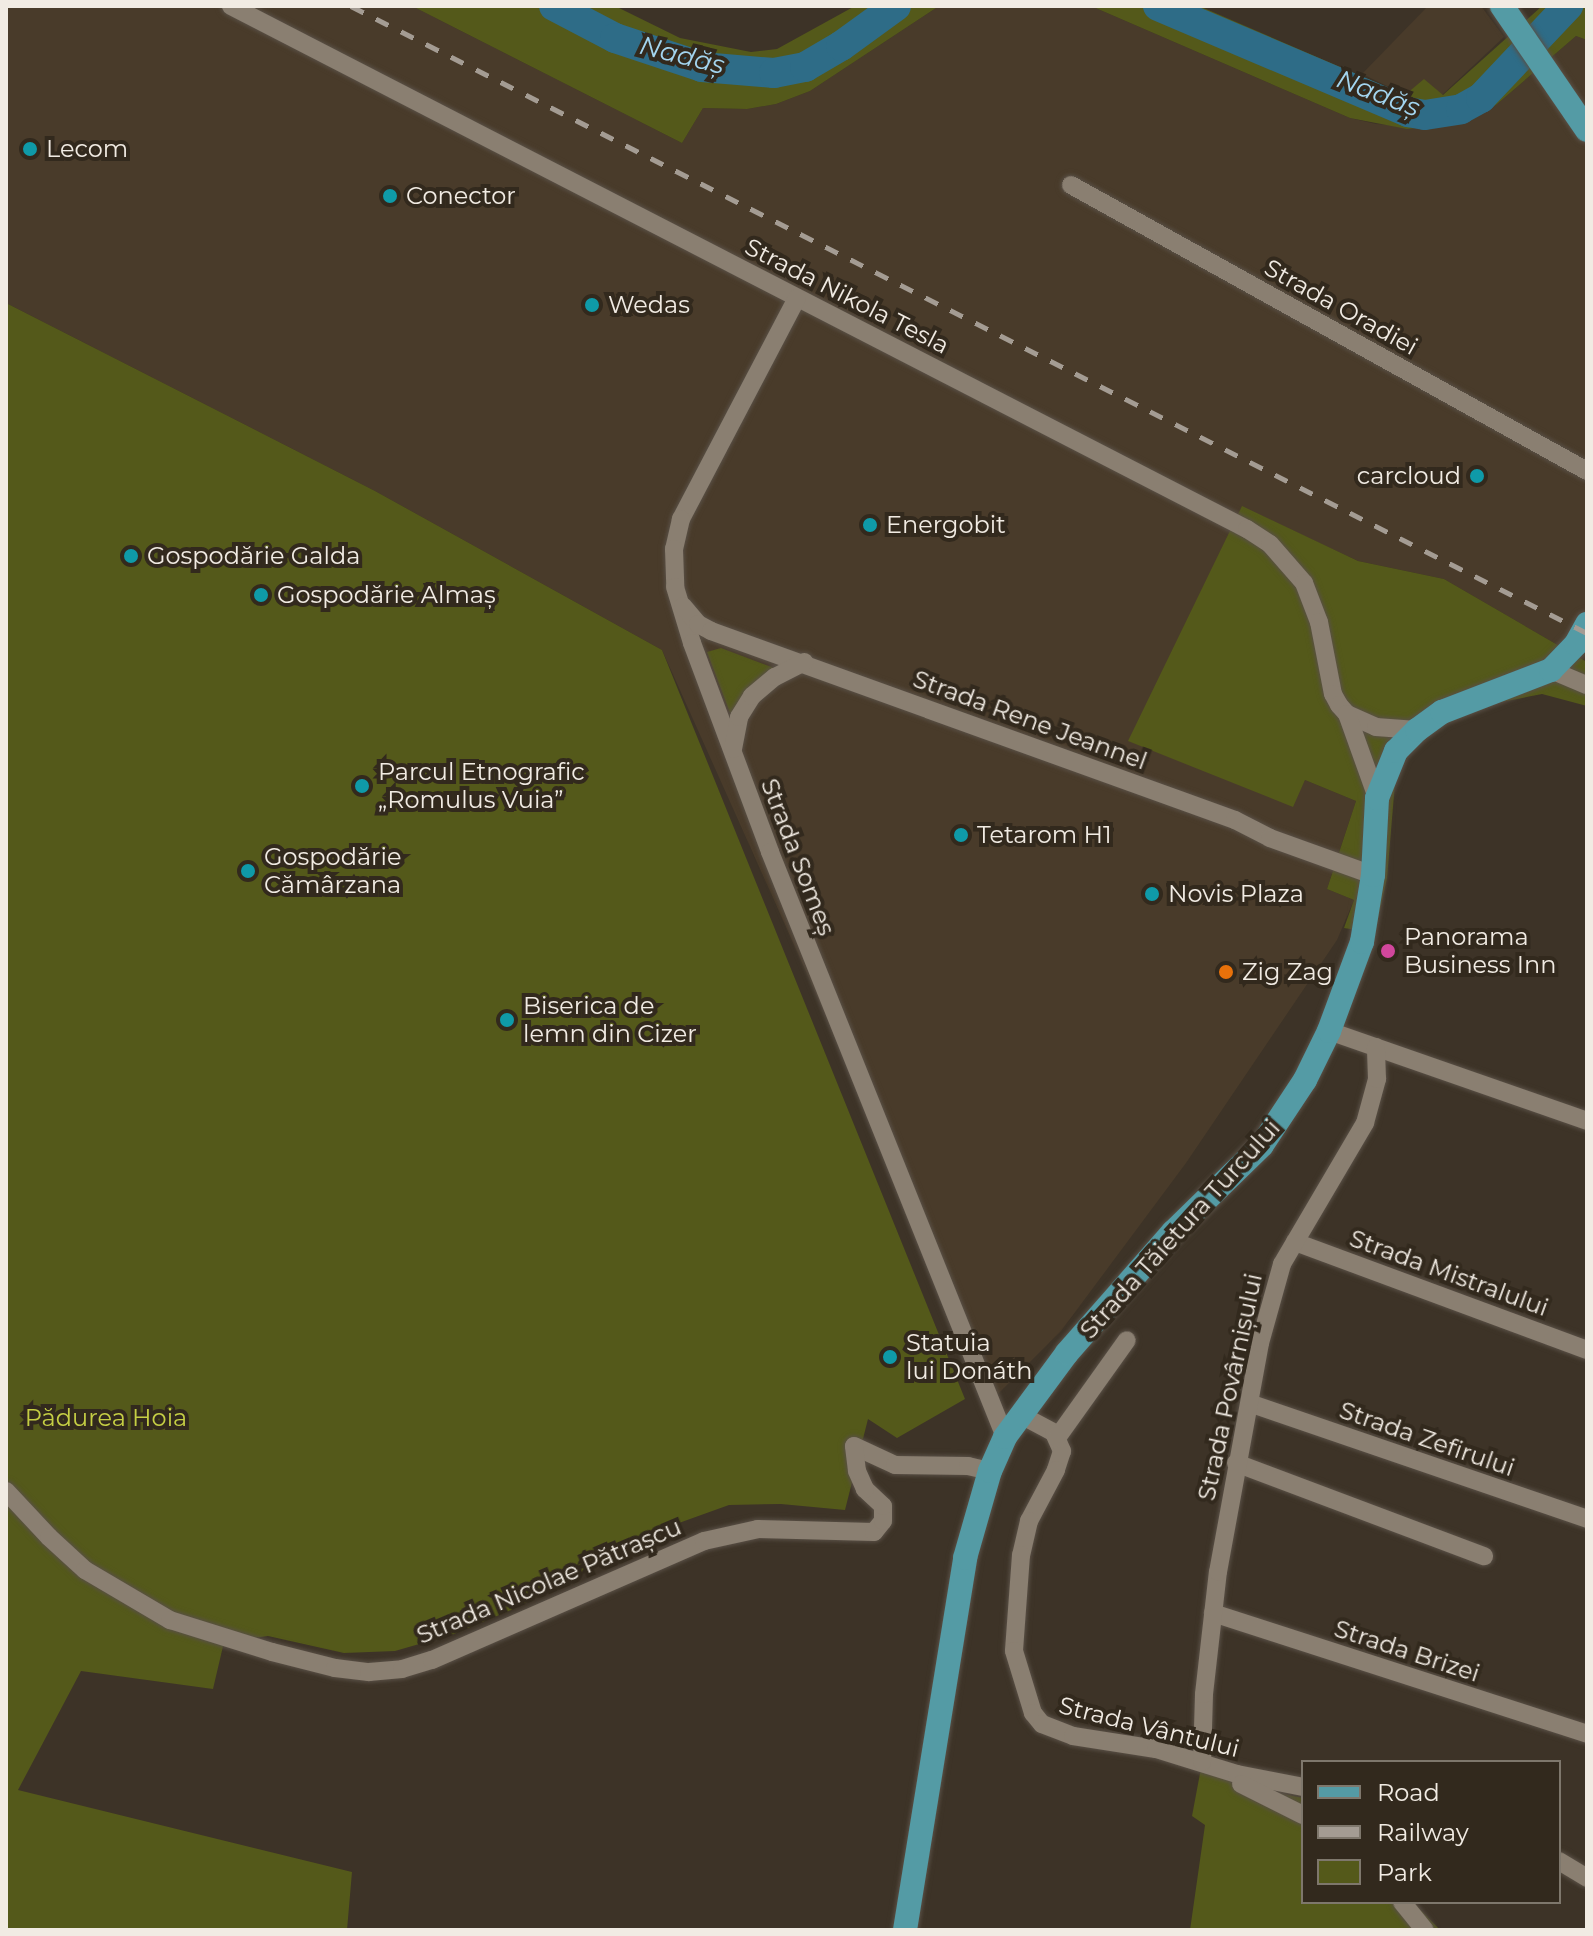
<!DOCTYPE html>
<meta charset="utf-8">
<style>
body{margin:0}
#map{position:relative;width:1593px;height:1936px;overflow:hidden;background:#3d3327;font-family:Montserrat,sans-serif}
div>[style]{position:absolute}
.built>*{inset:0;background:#493b2a}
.green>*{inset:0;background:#54591a}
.river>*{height:30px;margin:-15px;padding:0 15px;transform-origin:15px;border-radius:15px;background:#2e6c87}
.roads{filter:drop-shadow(0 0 2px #595046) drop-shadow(0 0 2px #595046)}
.minor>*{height:18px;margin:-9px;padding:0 9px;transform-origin:9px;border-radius:9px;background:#8a7f71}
.major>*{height:24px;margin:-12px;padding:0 12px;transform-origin:12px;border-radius:12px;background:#549ba5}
.rail>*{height:5px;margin-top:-2.5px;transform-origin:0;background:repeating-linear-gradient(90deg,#a49c93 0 14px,transparent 0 28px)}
.dots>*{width:22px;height:22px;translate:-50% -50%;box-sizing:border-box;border:4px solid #32291d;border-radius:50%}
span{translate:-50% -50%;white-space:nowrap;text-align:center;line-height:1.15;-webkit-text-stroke:8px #32291d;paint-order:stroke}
.poi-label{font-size:24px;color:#f1ebe3}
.left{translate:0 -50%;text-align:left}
.right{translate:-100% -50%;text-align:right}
.street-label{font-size:24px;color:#f1ebe3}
.park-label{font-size:24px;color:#c5ce44}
.water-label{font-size:26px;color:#a3d5ef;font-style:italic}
.frame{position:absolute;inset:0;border:8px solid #f1ebe3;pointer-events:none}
.legend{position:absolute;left:1301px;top:1760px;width:260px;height:144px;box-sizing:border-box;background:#32291d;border:2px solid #7e776c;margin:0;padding:10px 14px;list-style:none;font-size:24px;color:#f1ebe3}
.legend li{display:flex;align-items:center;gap:16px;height:40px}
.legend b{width:40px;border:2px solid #7e776c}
</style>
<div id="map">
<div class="built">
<div style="clip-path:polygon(6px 6px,412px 6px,682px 143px,703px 108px,747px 109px,776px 104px,810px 91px,939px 6px,1091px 6px,1350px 118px,1376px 124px,1435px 128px,1465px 122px,1496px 105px,1576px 36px,1587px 40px,1587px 662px,1444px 579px,1358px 561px,1242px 507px,1292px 807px,1305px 780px,1356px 801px,1327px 889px,1354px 900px,1337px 940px,1186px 1163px,1061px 1331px,996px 1396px,662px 650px,375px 491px,6px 303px)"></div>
<div style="clip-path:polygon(1428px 6px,1481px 6px,1504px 37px,1442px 95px,1406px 95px,1362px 74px)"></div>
</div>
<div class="green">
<div style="clip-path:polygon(412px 6px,615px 6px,680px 38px,751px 52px,777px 49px,855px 6px,939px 6px,810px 91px,776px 104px,747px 109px,703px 108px,682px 143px)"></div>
<div style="clip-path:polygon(1091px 6px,1199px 6px,1405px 95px,1424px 79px,1443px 95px,1542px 6px,1587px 6px,1587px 40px,1576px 36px,1496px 105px,1465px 122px,1407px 129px,1350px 118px)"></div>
<div style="clip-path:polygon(6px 303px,375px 491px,662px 650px,965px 1399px,897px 1438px,868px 1419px,845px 1510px,781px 1504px,729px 1505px,665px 1528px,516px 1608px,454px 1634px,395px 1651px,344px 1653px,268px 1636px,224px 1642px,213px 1689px,81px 1671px,18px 1790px,352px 1872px,347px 1930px,6px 1930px)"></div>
<div style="clip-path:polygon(1242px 506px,1358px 561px,1444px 579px,1587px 662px,1587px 706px,1542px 694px,1466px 709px,1405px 749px,1396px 771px,1387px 878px,1375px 933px,1344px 928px,1354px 900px,1327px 889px,1356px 801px,1305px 780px,1293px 807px,1128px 741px)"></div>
<div style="clip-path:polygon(721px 648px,785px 672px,739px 717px,730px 713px,707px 652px)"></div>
<div style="clip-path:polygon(1201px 1768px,1235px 1784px,1303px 1798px,1303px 1902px,1413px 1902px,1440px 1930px,1190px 1930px,1205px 1825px,1192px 1816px)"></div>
</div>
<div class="river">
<div style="left:554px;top:6px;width:69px;rotate:27.7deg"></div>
<div style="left:615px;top:38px;width:92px;rotate:18.4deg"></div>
<div style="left:702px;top:67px;width:72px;rotate:4.8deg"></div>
<div style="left:774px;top:73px;width:32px;rotate:-11deg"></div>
<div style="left:805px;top:67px;width:42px;rotate:-30.3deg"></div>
<div style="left:841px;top:46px;width:68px;rotate:-36deg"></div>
<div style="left:1158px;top:6px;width:272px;rotate:23deg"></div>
<div style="left:1408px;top:112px;width:17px;rotate:10deg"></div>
<div style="left:1425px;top:115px;width:36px;rotate:-9deg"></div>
<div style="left:1461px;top:109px;width:23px;rotate:-29deg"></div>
<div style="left:1481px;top:98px;width:127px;rotate:-46.6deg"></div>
</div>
<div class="roads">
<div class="minor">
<div style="left:231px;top:6px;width:1143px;rotate:27.24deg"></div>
<div style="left:1247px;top:529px;width:27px;rotate:33deg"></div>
<div style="left:1270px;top:544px;width:52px;rotate:48.9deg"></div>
<div style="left:1304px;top:583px;width:42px;rotate:69deg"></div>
<div style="left:1319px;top:622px;width:73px;rotate:79deg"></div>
<div style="left:1333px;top:694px;width:13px;rotate:61deg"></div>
<div style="left:1339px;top:705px;width:12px;rotate:48deg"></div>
<div style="left:1347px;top:714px;width:32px;rotate:24deg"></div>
<div style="left:1376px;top:727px;width:41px;rotate:4.2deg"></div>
<div style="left:1071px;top:185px;width:590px;rotate:29deg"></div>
<div style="left:797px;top:298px;width:250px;rotate:117.7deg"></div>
<div style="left:681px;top:519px;width:31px;rotate:103deg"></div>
<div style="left:674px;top:549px;width:38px;rotate:88deg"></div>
<div style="left:675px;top:587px;width:59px;rotate:73.1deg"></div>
<div style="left:692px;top:643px;width:223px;rotate:69.5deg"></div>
<div style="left:770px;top:852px;width:630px;rotate:68.11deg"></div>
<div style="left:683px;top:606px;width:23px;rotate:50deg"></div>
<div style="left:698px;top:624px;width:15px;rotate:28deg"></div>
<div style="left:711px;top:631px;width:557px;rotate:19.83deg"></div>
<div style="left:1235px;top:820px;width:39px;rotate:27deg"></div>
<div style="left:1270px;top:838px;width:109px;rotate:19.8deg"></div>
<div style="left:1551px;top:670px;width:39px;rotate:23deg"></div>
<div style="left:1347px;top:714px;width:89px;rotate:70.3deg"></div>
<div style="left:733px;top:749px;width:33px;rotate:-79deg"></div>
<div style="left:739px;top:717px;width:25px;rotate:-58deg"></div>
<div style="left:752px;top:696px;width:30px;rotate:-40deg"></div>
<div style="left:775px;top:677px;width:33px;rotate:-27deg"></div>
<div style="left:1329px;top:1031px;width:273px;rotate:19.2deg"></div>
<div style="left:1295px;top:1242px;width:311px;rotate:20.3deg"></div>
<div style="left:1252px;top:1404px;width:354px;rotate:18.9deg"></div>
<div style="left:1019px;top:1414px;width:40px;rotate:28deg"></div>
<div style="left:1054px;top:1433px;width:20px;rotate:66deg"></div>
<div style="left:1062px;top:1451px;width:20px;rotate:108deg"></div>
<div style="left:1056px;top:1470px;width:58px;rotate:117.9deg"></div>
<div style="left:1029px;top:1521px;width:35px;rotate:103deg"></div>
<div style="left:1021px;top:1555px;width:96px;rotate:94.2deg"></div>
<div style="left:1014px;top:1651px;width:65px;rotate:73deg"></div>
<div style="left:1033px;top:1713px;width:14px;rotate:51deg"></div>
<div style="left:1042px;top:1724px;width:33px;rotate:21deg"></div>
<div style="left:1073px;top:1736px;width:84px;rotate:8.9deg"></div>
<div style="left:1156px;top:1749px;width:85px;rotate:17.2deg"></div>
<div style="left:1237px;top:1774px;width:67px;rotate:11.1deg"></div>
<div style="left:1057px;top:1438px;width:120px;rotate:-54.5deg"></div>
<div style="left:854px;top:1446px;width:45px;rotate:24.9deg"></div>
<div style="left:895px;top:1465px;width:73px;rotate:0.8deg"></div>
<div style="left:968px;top:1466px;width:23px;rotate:13deg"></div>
<div style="left:1236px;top:1463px;width:265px;rotate:20.6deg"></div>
<div style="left:6px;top:1491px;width:63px;rotate:46.9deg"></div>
<div style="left:49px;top:1537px;width:49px;rotate:42.5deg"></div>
<div style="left:85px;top:1570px;width:99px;rotate:30.5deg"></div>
<div style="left:170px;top:1620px;width:107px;rotate:17.4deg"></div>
<div style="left:272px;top:1652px;width:65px;rotate:14.3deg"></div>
<div style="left:335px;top:1668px;width:34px;rotate:7deg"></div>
<div style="left:369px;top:1672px;width:33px;rotate:-5deg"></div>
<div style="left:402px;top:1669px;width:31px;rotate:-17deg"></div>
<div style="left:432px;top:1660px;width:297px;rotate:-23.6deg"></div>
<div style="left:704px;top:1541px;width:55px;rotate:-12.5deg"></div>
<div style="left:758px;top:1529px;width:116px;rotate:1.5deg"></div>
<div style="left:874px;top:1532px;width:14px;rotate:-51deg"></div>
<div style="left:883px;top:1521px;width:15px;rotate:-90deg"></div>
<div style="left:883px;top:1506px;width:25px;rotate:-137deg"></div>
<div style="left:865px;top:1489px;width:20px;rotate:-114deg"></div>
<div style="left:857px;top:1471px;width:25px;rotate:-97deg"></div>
<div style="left:1213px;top:1613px;width:393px;rotate:17.9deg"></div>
<div style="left:1202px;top:1762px;width:68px;rotate:-88.3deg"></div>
<div style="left:1204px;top:1694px;width:123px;rotate:-83.5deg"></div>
<div style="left:1218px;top:1572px;width:233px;rotate:-79.6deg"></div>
<div style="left:1260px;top:1343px;width:82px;rotate:-74.4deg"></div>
<div style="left:1282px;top:1264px;width:164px;rotate:-59.5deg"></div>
<div style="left:1365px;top:1123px;width:46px;rotate:-74.7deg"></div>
<div style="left:1377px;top:1079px;width:32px;rotate:-92deg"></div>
<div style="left:1241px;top:1784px;width:69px;rotate:26.6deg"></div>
<div style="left:1559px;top:1861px;width:33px;rotate:31deg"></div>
<div style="left:1402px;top:1902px;width:36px;rotate:51deg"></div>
</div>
<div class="major">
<div style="left:1502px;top:6px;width:150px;rotate:55.6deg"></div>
<div style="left:905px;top:1930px;width:377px;rotate:-80.8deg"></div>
<div style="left:965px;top:1558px;width:91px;rotate:-74deg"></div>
<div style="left:990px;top:1471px;width:37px;rotate:-66deg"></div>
<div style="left:1005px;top:1437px;width:104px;rotate:-53.6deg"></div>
<div style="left:1067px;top:1353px;width:161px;rotate:-48.8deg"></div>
<div style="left:1173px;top:1232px;width:124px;rotate:-44.3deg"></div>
<div style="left:1262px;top:1145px;width:78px;rotate:-56.5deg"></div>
<div style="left:1305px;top:1080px;width:55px;rotate:-63.9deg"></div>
<div style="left:1329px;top:1031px;width:95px;rotate:-69.7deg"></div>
<div style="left:1362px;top:942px;width:68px;rotate:-80.7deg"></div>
<div style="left:1373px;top:875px;width:77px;rotate:-87deg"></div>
<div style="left:1377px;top:798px;width:51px;rotate:-68deg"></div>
<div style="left:1396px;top:751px;width:30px;rotate:-45deg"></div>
<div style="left:1417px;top:730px;width:31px;rotate:-36deg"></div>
<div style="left:1442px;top:712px;width:117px;rotate:-21.1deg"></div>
<div style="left:1551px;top:670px;width:36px;rotate:-46deg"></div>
<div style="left:1576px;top:644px;width:23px;rotate:-61deg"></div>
</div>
</div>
<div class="rail">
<div style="left:351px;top:6px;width:1386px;rotate:26.9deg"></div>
</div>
<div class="dots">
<div style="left:30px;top:149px;background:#0f9aa8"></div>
<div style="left:390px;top:196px;background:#0f9aa8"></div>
<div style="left:592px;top:305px;background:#0f9aa8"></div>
<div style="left:1477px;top:476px;background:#0f9aa8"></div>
<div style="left:870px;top:525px;background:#0f9aa8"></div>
<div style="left:131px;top:556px;background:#0f9aa8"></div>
<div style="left:261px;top:595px;background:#0f9aa8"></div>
<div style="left:362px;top:786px;background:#0f9aa8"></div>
<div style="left:961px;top:835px;background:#0f9aa8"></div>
<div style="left:248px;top:871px;background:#0f9aa8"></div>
<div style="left:1152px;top:894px;background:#0f9aa8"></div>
<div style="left:1388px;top:951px;background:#d1479c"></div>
<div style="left:1226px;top:972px;background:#e8710a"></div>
<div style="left:507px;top:1020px;background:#0f9aa8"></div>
<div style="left:890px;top:1357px;background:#0f9aa8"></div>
</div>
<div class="poi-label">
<span class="left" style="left:46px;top:149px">Lecom</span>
<span class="left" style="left:406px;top:196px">Conector</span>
<span class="left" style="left:608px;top:305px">Wedas</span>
<span class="right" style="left:1461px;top:476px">carcloud</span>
<span class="left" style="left:886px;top:525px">Energobit</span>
<span class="left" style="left:147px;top:556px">Gospodărie Galda</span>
<span class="left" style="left:277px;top:595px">Gospodărie Almaș</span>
<span class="left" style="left:378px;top:786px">Parcul Etnografic<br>„Romulus Vuia”</span>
<span class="left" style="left:977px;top:835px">Tetarom H1</span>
<span class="left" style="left:264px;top:871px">Gospodărie<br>Cămârzana</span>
<span class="left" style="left:1168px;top:894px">Novis Plaza</span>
<span class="left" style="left:1404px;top:951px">Panorama<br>Business Inn</span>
<span class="left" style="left:1242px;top:972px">Zig Zag</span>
<span class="left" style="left:523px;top:1020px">Biserica de<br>lemn din Cizer</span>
<span class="left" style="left:906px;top:1357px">Statuia<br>lui Donáth</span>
</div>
<div class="street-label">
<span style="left:847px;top:296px;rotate:27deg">Strada Nikola Tesla</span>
<span style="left:1341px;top:307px;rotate:29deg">Strada Oradiei</span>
<span style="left:1030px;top:720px;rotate:20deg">Strada Rene Jeannel</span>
<span style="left:798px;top:857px;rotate:69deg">Strada Someș</span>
<span style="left:1180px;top:1229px;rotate:-48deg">Strada Tăietura Turcului</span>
<span style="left:1449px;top:1273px;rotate:20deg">Strada Mistralului</span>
<span style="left:1230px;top:1387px;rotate:-78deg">Strada Povârnișului</span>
<span style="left:1427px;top:1439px;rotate:19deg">Strada Zefirului</span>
<span style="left:549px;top:1581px;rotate:-23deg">Strada Nicolae Pătrașcu</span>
<span style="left:1407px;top:1651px;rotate:18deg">Strada Brizei</span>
<span style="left:1149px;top:1727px;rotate:14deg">Strada Vântului</span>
</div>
<div class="park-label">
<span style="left:106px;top:1418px">Pădurea Hoia</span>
</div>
<div class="water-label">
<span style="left:682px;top:56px;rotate:14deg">Nadăș</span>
<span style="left:1378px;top:94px;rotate:21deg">Nadăș</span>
</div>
<div class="frame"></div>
<ul class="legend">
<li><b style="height:10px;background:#549ba5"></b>Road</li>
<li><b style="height:10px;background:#a49c93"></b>Railway</li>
<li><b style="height:22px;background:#54591a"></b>Park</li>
</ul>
</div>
